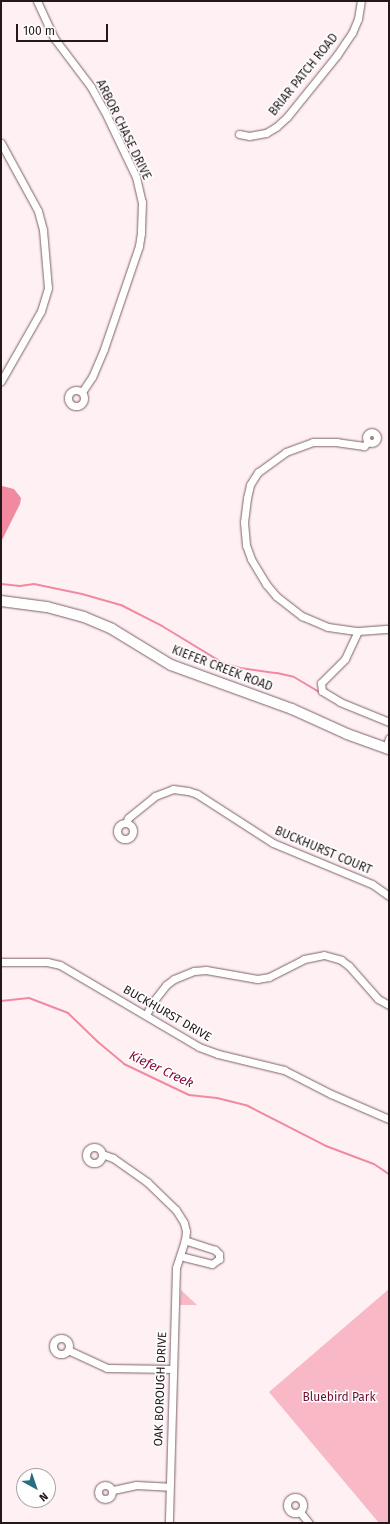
<!DOCTYPE html>
<style>
body{margin:0}
#map{position:relative;width:390px;height:1524px;overflow:hidden;background:#fff1f3;font-family:"Fira Sans",sans-serif}
div>[style]{position:absolute}
.green>*{inset:0;background:#f8b8c5}
.water>*{inset:0;background:#f18aa1}
.stream>*{height:2px;margin:-1px;padding:0 1px;transform-origin:1px;border-radius:1px;background:#f18aa1}
.roads{filter:drop-shadow(0 0 1px #7e6066) drop-shadow(0 0 1px #7e6066)}
.street>*{height:7px;margin:-3.5px;padding:0 3.5px;transform-origin:3.5px;border-radius:3.5px;background:#fff}
.street>.ring{margin:-3.5px;padding:0;box-sizing:content-box;background:none;border:7px solid #fff;border-radius:50%}
.secondary>*{height:10px;margin:-5px;padding:0 5px;transform-origin:5px;border-radius:5px;background:#fff}
span{translate:-50% -50%;white-space:nowrap;text-align:center;line-height:1.15;-webkit-text-stroke:3px #fff;paint-order:stroke}
.street-label{font-size:12px;color:#24181b}
.park-label{font-size:12px;color:#6a0d2f}
.water-label{font-size:13px;color:#890a3d;font-style:italic}
.frame{position:absolute;inset:0;border:2px solid #24181b;pointer-events:none}
.north{position:absolute;left:16px;top:1468px;width:40px;height:40px;box-sizing:border-box;background:#fff;border:1px solid #a7a3a4;border-radius:50%;rotate:140deg;font-size:11px;font-weight:700;line-height:16px;text-align:center;color:#24181b}
.north::after{content:'';display:block;margin:auto;width:14px;height:18px;background:#296e7e;clip-path:polygon(50% 0,100% 100%,50% 72%,0 100%)}
.scale{position:absolute;left:16px;top:24px;width:92px;height:18px;box-sizing:border-box;border:2px solid #24181b;border-top:0;padding-left:5px;font-size:12px;line-height:14px;white-space:nowrap;color:#24181b;-webkit-text-stroke:3px #fff;paint-order:stroke}
</style>
<div id="map">
<div class="green">
<div style="clip-path:polygon(389px 1289px,389px 1523px,379px 1523px,269px 1392px)"></div>
<div style="clip-path:polygon(181px 1290px,197px 1305px,180px 1305px)"></div>
</div>
<div class="water">
<div style="clip-path:polygon(2px 486px,14px 489px,21px 498px,20px 504px,1px 542px)"></div>
</div>
<div class="stream">
<div style="left:1px;top:584px;width:19px;rotate:6deg"></div>
<div style="left:20px;top:586px;width:14px;rotate:-8deg"></div>
<div style="left:34px;top:584px;width:49px;rotate:11.8deg"></div>
<div style="left:82px;top:594px;width:41px;rotate:15.8deg"></div>
<div style="left:121px;top:605px;width:46px;rotate:27.1deg"></div>
<div style="left:162px;top:626px;width:71px;rotate:31.2deg"></div>
<div style="left:223px;top:663px;width:18px;rotate:16deg"></div>
<div style="left:240px;top:668px;width:37px;rotate:8deg"></div>
<div style="left:277px;top:673px;width:17px;rotate:13deg"></div>
<div style="left:294px;top:677px;width:31px;rotate:31deg"></div>
<div style="left:1px;top:1001px;width:28px;rotate:-6deg"></div>
<div style="left:29px;top:998px;width:42px;rotate:21deg"></div>
<div style="left:68px;top:1013px;width:42px;rotate:44deg"></div>
<div style="left:98px;top:1042px;width:34px;rotate:40deg"></div>
<div style="left:124px;top:1064px;width:72px;rotate:25.5deg"></div>
<div style="left:189px;top:1095px;width:28px;rotate:6deg"></div>
<div style="left:217px;top:1098px;width:32px;rotate:14deg"></div>
<div style="left:248px;top:1106px;width:88px;rotate:27.1deg"></div>
<div style="left:326px;top:1146px;width:51px;rotate:20.6deg"></div>
<div style="left:374px;top:1164px;width:18px;rotate:34deg"></div>
</div>
<div class="roads">
<div class="street">
<div style="left:37px;top:1px;width:41px;rotate:65.3deg"></div>
<div style="left:54px;top:38px;width:61px;rotate:52.9deg"></div>
<div style="left:91px;top:87px;width:26px;rotate:61deg"></div>
<div style="left:104px;top:110px;width:74px;rotate:64.5deg"></div>
<div style="left:136px;top:177px;width:26px;rotate:77deg"></div>
<div style="left:142px;top:202px;width:31px;rotate:92deg"></div>
<div style="left:141px;top:233px;width:13px;rotate:99deg"></div>
<div style="left:139px;top:246px;width:109px;rotate:108.8deg"></div>
<div style="left:104px;top:349px;width:30px;rotate:113deg"></div>
<div style="left:92px;top:377px;width:18px;rotate:124deg"></div>
<div style="left:239px;top:134px;width:10px;rotate:11deg"></div>
<div style="left:249px;top:136px;width:17px;rotate:-10deg"></div>
<div style="left:266px;top:133px;width:12px;rotate:-31deg"></div>
<div style="left:276px;top:127px;width:15px;rotate:-42deg"></div>
<div style="left:287px;top:117px;width:80px;rotate:-51.1deg"></div>
<div style="left:337px;top:55px;width:27px;rotate:-56deg"></div>
<div style="left:352px;top:33px;width:15px;rotate:-67deg"></div>
<div style="left:358px;top:19px;width:18px;rotate:-81deg"></div>
<div style="left:1px;top:143px;width:77px;rotate:61.4deg"></div>
<div style="left:38px;top:211px;width:20px;rotate:75deg"></div>
<div style="left:43px;top:230px;width:58px;rotate:85.1deg"></div>
<div style="left:48px;top:288px;width:24px;rotate:107deg"></div>
<div style="left:41px;top:311px;width:81px;rotate:119.7deg"></div>
<div class="ring" style="left:68px;top:390px;width:9px;height:9px"></div>
<div class="ring" style="left:366.5px;top:432.5px;width:4px;height:4px"></div>
<div style="left:368px;top:442px;width:6px;rotate:135deg"></div>
<div style="left:364px;top:446px;width:27px;rotate:-172deg"></div>
<div style="left:337px;top:442px;width:24px;rotate:180deg"></div>
<div style="left:313px;top:442px;width:29px;rotate:160deg"></div>
<div style="left:286px;top:452px;width:34px;rotate:144deg"></div>
<div style="left:258px;top:472px;width:15px;rotate:122deg"></div>
<div style="left:250px;top:485px;width:13px;rotate:103deg"></div>
<div style="left:247px;top:498px;width:24px;rotate:97deg"></div>
<div style="left:244px;top:522px;width:23px;rotate:85deg"></div>
<div style="left:246px;top:545px;width:15px;rotate:70deg"></div>
<div style="left:251px;top:559px;width:29px;rotate:59deg"></div>
<div style="left:266px;top:584px;width:16px;rotate:50deg"></div>
<div style="left:276px;top:596px;width:33px;rotate:38deg"></div>
<div style="left:302px;top:616px;width:28px;rotate:23deg"></div>
<div style="left:328px;top:627px;width:30px;rotate:8deg"></div>
<div style="left:358px;top:631px;width:31px;rotate:115deg"></div>
<div style="left:345px;top:659px;width:34px;rotate:135deg"></div>
<div style="left:321px;top:683px;width:8px;rotate:83deg"></div>
<div style="left:322px;top:691px;width:21px;rotate:31deg"></div>
<div style="left:340px;top:702px;width:53px;rotate:22.2deg"></div>
<div style="left:358px;top:631px;width:31px;rotate:-4deg"></div>
<div style="left:386px;top:748px;width:10px;rotate:-73deg"></div>
<div class="ring" style="left:117px;top:823px;width:9px;height:9px"></div>
<div style="left:126px;top:823px;width:5px;rotate:-68deg"></div>
<div style="left:128px;top:818px;width:35px;rotate:-39deg"></div>
<div style="left:155px;top:796px;width:19px;rotate:-21deg"></div>
<div style="left:173px;top:789px;width:15px;rotate:8deg"></div>
<div style="left:188px;top:791px;width:9px;rotate:18deg"></div>
<div style="left:197px;top:794px;width:90px;rotate:32.8deg"></div>
<div style="left:273px;top:843px;width:107px;rotate:22.5deg"></div>
<div style="left:372px;top:884px;width:21px;rotate:35deg"></div>
<div style="left:1px;top:962px;width:46px"></div>
<div style="left:47px;top:962px;width:13px;rotate:13deg"></div>
<div style="left:60px;top:965px;width:161px;rotate:30.5deg"></div>
<div style="left:199px;top:1047px;width:20px;rotate:20deg"></div>
<div style="left:218px;top:1054px;width:68px;rotate:13.6deg"></div>
<div style="left:284px;top:1070px;width:53px;rotate:27.1deg"></div>
<div style="left:331px;top:1094px;width:63px;rotate:23.3deg"></div>
<div style="left:146px;top:1015px;width:13px;rotate:-63deg"></div>
<div style="left:152px;top:1003px;width:23px;rotate:-52deg"></div>
<div style="left:166px;top:985px;width:10px;rotate:-37deg"></div>
<div style="left:174px;top:979px;width:22px;rotate:-22deg"></div>
<div style="left:194px;top:971px;width:12px;rotate:-5deg"></div>
<div style="left:206px;top:970px;width:52px;rotate:10deg"></div>
<div style="left:257px;top:979px;width:12px;rotate:-9deg"></div>
<div style="left:269px;top:977px;width:39px;rotate:-27deg"></div>
<div style="left:304px;top:959px;width:20px;rotate:-11deg"></div>
<div style="left:324px;top:955px;width:18px;rotate:16deg"></div>
<div style="left:341px;top:960px;width:10px;rotate:37deg"></div>
<div style="left:349px;top:966px;width:44px;rotate:48.7deg"></div>
<div style="left:378px;top:999px;width:13px;rotate:29deg"></div>
<div class="ring" style="left:86px;top:1147px;width:9px;height:9px"></div>
<div style="left:102px;top:1154px;width:12px;rotate:20deg"></div>
<div style="left:113px;top:1158px;width:42px;rotate:35.2deg"></div>
<div style="left:147px;top:1182px;width:40px;rotate:44deg"></div>
<div style="left:176px;top:1210px;width:15px;rotate:58deg"></div>
<div style="left:184px;top:1223px;width:8px;rotate:76deg"></div>
<div style="left:186px;top:1231px;width:9px;rotate:96deg"></div>
<div style="left:185px;top:1240px;width:29px;rotate:108deg"></div>
<div style="left:176px;top:1268px;width:255px;rotate:91.6deg"></div>
<div style="left:180px;top:1256px;width:33px;rotate:14deg"></div>
<div style="left:212px;top:1264px;width:9px;rotate:-36deg"></div>
<div style="left:219px;top:1259px;width:5px;rotate:-90deg"></div>
<div style="left:219px;top:1254px;width:6px;rotate:-135deg"></div>
<div style="left:215px;top:1250px;width:32px;rotate:-162deg"></div>
<div class="ring" style="left:53px;top:1338px;width:9px;height:9px"></div>
<div style="left:68px;top:1350px;width:43px;rotate:24.8deg"></div>
<div style="left:107px;top:1368px;width:66px;rotate:0.9deg"></div>
<div class="ring" style="left:98px;top:1485px;width:7px;height:7px"></div>
<div style="left:113px;top:1490px;width:24px;rotate:-12deg"></div>
<div style="left:136px;top:1485px;width:33px;rotate:3deg"></div>
<div class="ring" style="left:287px;top:1497px;width:9px;height:9px"></div>
<div style="left:300px;top:1512px;width:14px;rotate:51deg"></div>
</div>
<div class="secondary">
<div style="left:1px;top:601px;width:46px;rotate:7.4deg"></div>
<div style="left:47px;top:607px;width:38px;rotate:15deg"></div>
<div style="left:84px;top:617px;width:30px;rotate:23deg"></div>
<div style="left:112px;top:629px;width:69px;rotate:31.4deg"></div>
<div style="left:171px;top:665px;width:129px;rotate:20deg"></div>
<div style="left:292px;top:709px;width:60px;rotate:24.4deg"></div>
<div style="left:347px;top:734px;width:45px;rotate:19.7deg"></div>
</div>
</div>
<div class="street-label">
<span style="left:304px;top:75px;rotate:-51deg">BRIAR PATCH ROAD</span>
<span style="left:123px;top:130px;rotate:64deg">ARBOR CHASE DRIVE</span>
<span style="left:222px;top:669px;rotate:21deg">KIEFER CREEK ROAD</span>
<span style="left:323px;top:851px;rotate:23deg">BUCKHURST COURT</span>
<span style="left:167px;top:1014px;rotate:30deg">BUCKHURST DRIVE</span>
<span style="left:161px;top:1389px;rotate:-88deg">OAK BOROUGH DRIVE</span>
</div>
<div class="park-label">
<span style="left:339px;top:1398px">Bluebird Park</span>
</div>
<div class="water-label">
<span style="left:161px;top:1070px;rotate:25deg">Kiefer Creek</span>
</div>
<div class="frame"></div>
<div class="north">N</div>
<div class="scale">100 m</div>
</div>
